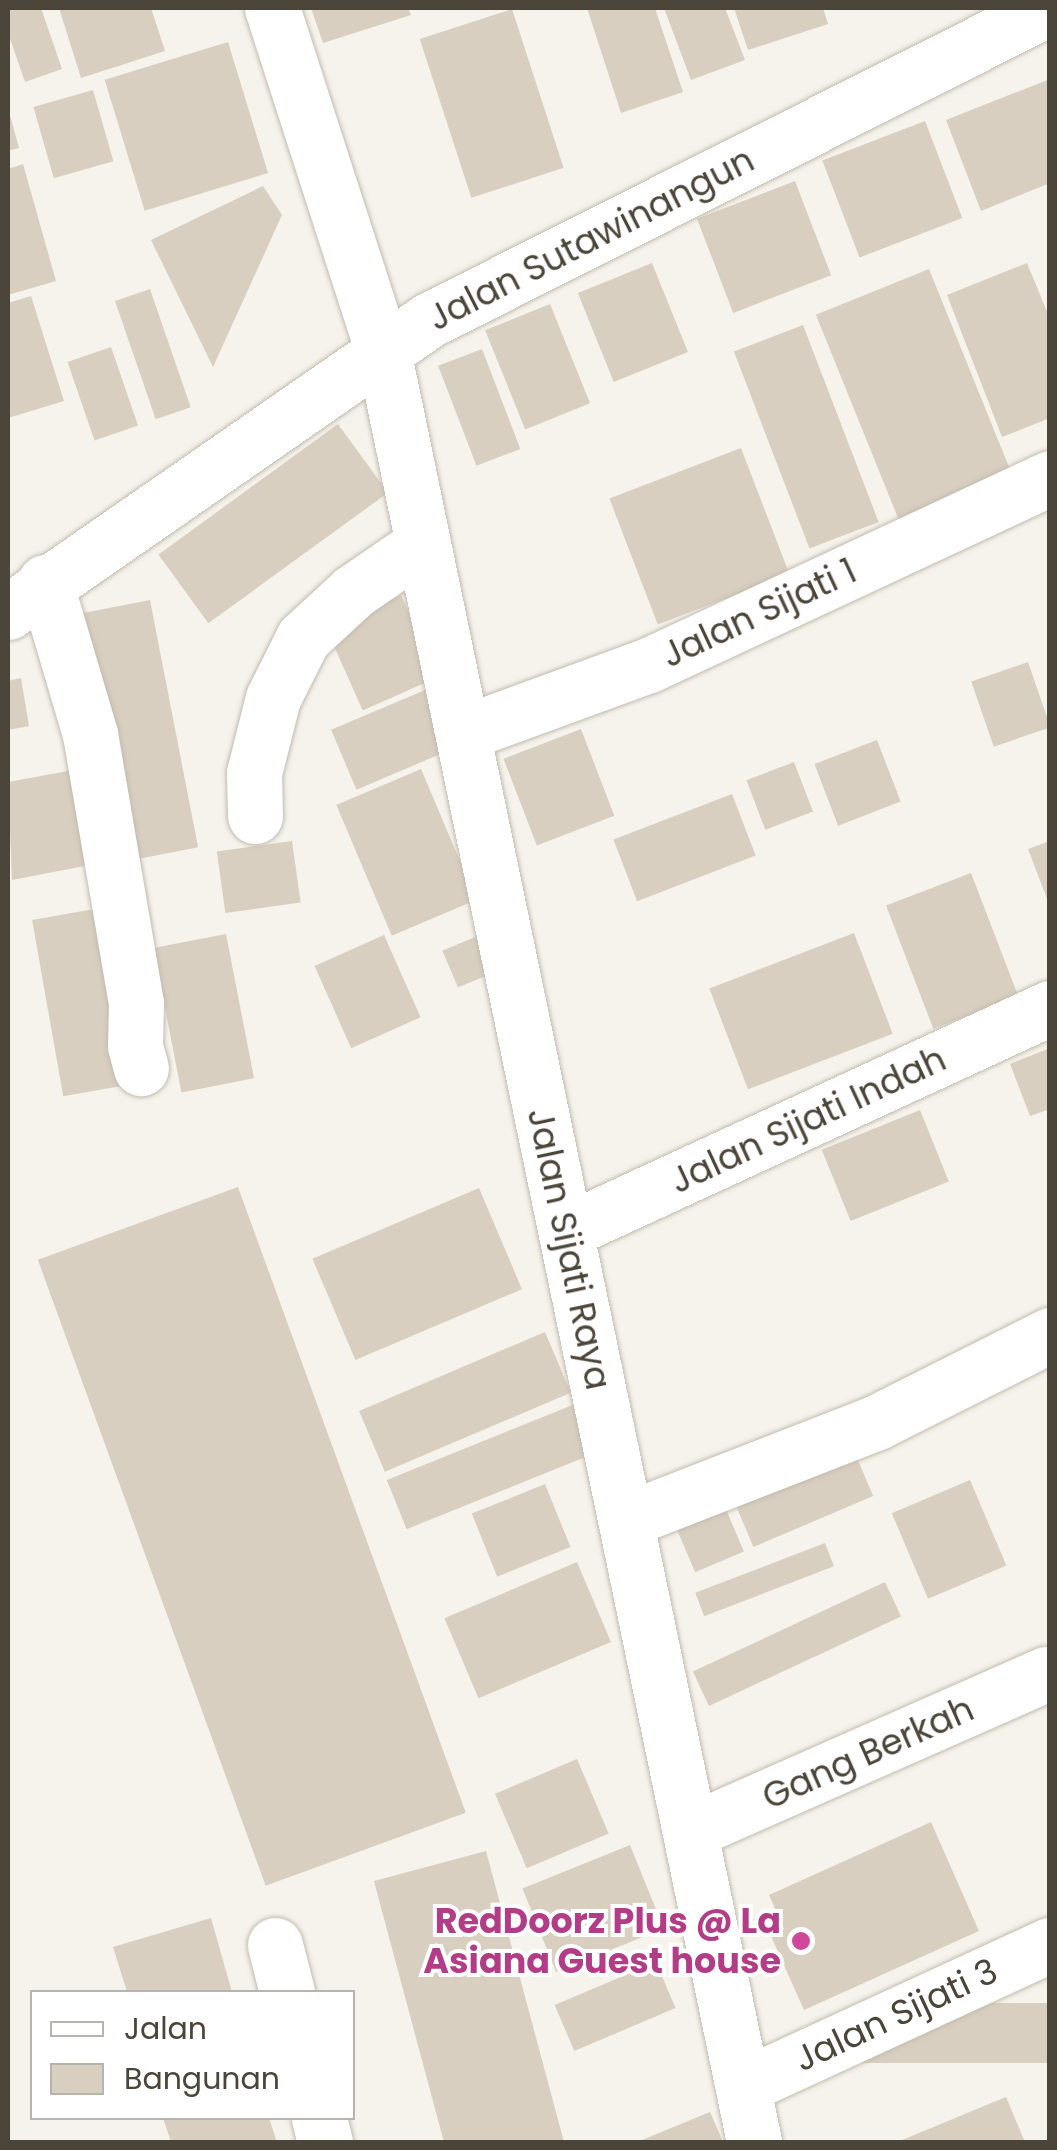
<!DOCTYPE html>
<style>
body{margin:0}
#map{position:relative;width:1057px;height:2150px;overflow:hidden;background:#f6f3ec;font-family:Poppins,sans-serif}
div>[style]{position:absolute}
.building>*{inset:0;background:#d8cfc1;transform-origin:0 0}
.roads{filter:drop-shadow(0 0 2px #c2bbae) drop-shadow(0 0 2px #c2bbae)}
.minor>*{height:55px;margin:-27.5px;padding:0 27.5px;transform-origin:27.5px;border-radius:27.5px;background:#fff}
.dots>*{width:28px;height:28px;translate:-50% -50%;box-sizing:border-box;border:5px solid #fff;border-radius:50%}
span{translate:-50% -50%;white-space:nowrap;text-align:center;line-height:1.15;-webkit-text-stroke:8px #fff;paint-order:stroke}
.street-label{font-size:35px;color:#4b4439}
.hotel-label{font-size:35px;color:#b23c85;font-weight:700}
.right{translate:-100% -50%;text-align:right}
.frame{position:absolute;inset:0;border:10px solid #4b4439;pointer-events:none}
.legend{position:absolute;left:30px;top:1990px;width:325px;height:130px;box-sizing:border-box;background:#fff;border:2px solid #b7b4b0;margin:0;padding:12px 18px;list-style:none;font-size:30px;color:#4b4439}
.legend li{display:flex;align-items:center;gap:20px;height:50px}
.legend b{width:50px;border:2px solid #b7b4b0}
</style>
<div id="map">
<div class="building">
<div style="clip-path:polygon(8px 8px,41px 8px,62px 69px,25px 82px,8px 33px)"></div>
<div style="clip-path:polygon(59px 8px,151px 8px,165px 51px,81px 78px)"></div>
<div style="clip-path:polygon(311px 8px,408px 8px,411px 15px,323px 43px)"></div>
<div style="clip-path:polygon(587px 8px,655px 8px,683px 92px,621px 113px)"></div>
<div style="clip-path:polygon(664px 8px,725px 8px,745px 60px,691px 80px)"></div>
<div style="clip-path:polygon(734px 8px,823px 8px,828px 24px,748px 50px)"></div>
<div style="left:512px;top:9px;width:167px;height:97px;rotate:72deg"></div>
<div style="left:228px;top:42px;width:137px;height:129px;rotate:73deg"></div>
<div style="clip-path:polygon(1050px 79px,1050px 183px,981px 211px,946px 120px)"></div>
<div style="left:93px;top:90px;width:74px;height:62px;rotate:74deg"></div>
<div style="clip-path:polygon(8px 108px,19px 148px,8px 151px)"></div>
<div style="left:925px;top:121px;width:104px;height:110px;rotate:69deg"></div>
<div style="clip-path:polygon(23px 164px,56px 281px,8px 295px,8px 169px)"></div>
<div style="left:795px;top:181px;width:101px;height:105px;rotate:69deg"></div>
<div style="clip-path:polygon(263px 186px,282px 215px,213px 367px,151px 240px)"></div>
<div style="left:652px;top:263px;width:96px;height:80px;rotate:68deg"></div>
<div style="clip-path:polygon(1027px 263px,1050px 319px,1050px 418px,1002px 437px,947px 295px)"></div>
<div style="left:929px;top:269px;width:222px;height:122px;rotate:68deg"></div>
<div style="left:150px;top:289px;width:125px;height:37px;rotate:71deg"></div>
<div style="clip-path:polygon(31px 296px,64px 401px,8px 418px,8px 303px)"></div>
<div style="left:550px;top:304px;width:107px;height:70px;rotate:68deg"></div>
<div style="left:803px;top:325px;width:211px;height:74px;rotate:69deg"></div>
<div style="left:111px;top:347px;width:83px;height:46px;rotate:71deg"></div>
<div style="left:482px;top:349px;width:107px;height:47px;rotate:69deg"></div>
<div style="left:338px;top:424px;width:85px;height:222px;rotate:54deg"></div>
<div style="left:741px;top:448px;width:135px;height:141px;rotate:69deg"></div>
<div style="left:401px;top:595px;width:90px;height:82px;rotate:66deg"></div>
<div style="left:150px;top:600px;width:252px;height:73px;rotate:79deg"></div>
<div style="left:1028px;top:662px;width:69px;height:60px;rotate:71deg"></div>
<div style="clip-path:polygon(21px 678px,29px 726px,8px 730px,8px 681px)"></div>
<div style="left:425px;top:690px;width:65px;height:102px;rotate:67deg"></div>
<div style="left:581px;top:729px;width:93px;height:83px;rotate:69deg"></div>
<div style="left:877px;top:740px;width:66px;height:67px;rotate:69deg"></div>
<div style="left:794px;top:762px;width:53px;height:51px;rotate:69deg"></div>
<div style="left:421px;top:769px;width:142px;height:92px;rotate:67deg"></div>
<div style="clip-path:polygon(73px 770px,90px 865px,12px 880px,8px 782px)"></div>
<div style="left:732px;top:794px;width:66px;height:127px;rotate:69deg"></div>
<div style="left:292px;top:841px;width:62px;height:76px;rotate:82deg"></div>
<div style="clip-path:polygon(1050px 841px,1050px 904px,1049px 904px,1028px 849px)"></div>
<div style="left:971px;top:873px;width:132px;height:91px;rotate:69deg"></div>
<div style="left:106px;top:907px;width:179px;height:75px;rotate:80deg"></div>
<div style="left:854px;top:933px;width:108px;height:155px;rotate:69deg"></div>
<div style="left:226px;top:934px;width:147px;height:74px;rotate:79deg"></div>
<div style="left:482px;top:934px;width:40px;height:43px;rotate:67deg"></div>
<div style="left:384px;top:935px;width:90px;height:76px;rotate:66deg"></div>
<div style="clip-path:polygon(1050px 1048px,1050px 1109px,1030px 1116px,1010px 1064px)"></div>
<div style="left:920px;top:1110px;width:77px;height:106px;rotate:68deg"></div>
<div style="left:238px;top:1187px;width:666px;height:213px;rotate:70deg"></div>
<div style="left:479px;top:1188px;width:110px;height:181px;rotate:67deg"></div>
<div style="left:545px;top:1332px;width:66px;height:202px;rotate:67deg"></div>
<div style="left:575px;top:1404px;width:53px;height:203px;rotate:68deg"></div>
<div style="left:854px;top:1451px;width:49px;height:130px;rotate:67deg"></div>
<div style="left:970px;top:1480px;width:93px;height:85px;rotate:67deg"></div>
<div style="left:545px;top:1484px;width:68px;height:79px;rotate:68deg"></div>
<div style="left:722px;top:1500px;width:56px;height:53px;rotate:67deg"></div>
<div style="left:825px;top:1543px;width:25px;height:139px;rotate:69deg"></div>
<div style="left:577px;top:1562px;width:87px;height:144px;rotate:67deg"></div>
<div style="left:885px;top:1582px;width:38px;height:212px;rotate:65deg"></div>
<div style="left:577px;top:1759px;width:81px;height:89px;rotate:67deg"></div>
<div style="clip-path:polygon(931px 1822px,979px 1931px,804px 2010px,770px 1934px,784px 1929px,769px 1895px)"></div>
<div style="left:630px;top:1845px;width:90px;height:116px;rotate:68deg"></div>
<div style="left:486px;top:1851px;width:301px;height:116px;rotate:75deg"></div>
<div style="clip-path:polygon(211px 1918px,232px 1992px,127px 1992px,113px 1947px)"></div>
<div style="left:656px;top:1962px;width:50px;height:110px;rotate:67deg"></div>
<div style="left:1050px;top:2003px;width:60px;height:189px;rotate:90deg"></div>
<div style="clip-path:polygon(1006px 2097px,1025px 2142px,897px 2142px)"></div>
<div style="clip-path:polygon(710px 2112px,723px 2142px,637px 2142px)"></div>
<div style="clip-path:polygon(163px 2118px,269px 2118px,277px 2142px,171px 2142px)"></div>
</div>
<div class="roads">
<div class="minor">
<div style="left:272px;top:8px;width:365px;rotate:72.1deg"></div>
<div style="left:384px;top:355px;width:1825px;rotate:78.3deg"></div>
<div style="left:45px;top:582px;width:159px;rotate:73.5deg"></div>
<div style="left:90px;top:734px;width:273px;rotate:80.3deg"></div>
<div style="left:136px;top:1003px;width:43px;rotate:91.3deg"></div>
<div style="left:135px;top:1046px;width:23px;rotate:75deg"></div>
<div style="left:8px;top:612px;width:512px;rotate:-34.74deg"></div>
<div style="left:429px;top:320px;width:694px;rotate:-26.71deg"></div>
<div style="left:463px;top:733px;width:198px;rotate:-20.1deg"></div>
<div style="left:649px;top:665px;width:442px;rotate:-25deg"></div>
<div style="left:255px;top:816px;width:43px;rotate:-91.3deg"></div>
<div style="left:254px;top:773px;width:77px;rotate:-75.8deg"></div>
<div style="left:273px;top:698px;width:67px;rotate:-63.4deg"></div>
<div style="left:303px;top:638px;width:69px;rotate:-42.7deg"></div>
<div style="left:354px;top:591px;width:81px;rotate:-34.5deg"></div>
<div style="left:566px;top:1231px;width:533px;rotate:-24.74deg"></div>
<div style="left:626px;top:1520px;width:269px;rotate:-21.3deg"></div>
<div style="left:877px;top:1422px;width:194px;rotate:-26.7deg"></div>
<div style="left:690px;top:1831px;width:389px;rotate:-23.8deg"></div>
<div style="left:275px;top:1945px;width:49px;rotate:75.7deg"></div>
<div style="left:743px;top:2086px;width:338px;rotate:-24.7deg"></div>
<div style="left:319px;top:2118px;width:25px;rotate:76deg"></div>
</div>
</div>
<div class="dots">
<div style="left:801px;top:1941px;background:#d1479c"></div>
</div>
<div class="street-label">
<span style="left:591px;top:239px;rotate:-27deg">Jalan Sutawinangun</span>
<span style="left:759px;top:613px;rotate:-25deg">Jalan Sijati 1</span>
<span style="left:808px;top:1120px;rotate:-25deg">Jalan Sijati Indah</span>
<span style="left:569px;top:1249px;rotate:78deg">Jalan Sijati Raya</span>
<span style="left:868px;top:1753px;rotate:-24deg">Gang Berkah</span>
<span style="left:896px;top:2015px;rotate:-25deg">Jalan Sijati 3</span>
</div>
<div class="hotel-label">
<span class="right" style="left:781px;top:1941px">RedDoorz Plus @ La<br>Asiana Guest house</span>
</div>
<div class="frame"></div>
<ul class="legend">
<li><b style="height:12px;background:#fff"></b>Jalan</li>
<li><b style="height:28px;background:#d8cfc1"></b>Bangunan</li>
</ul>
</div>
